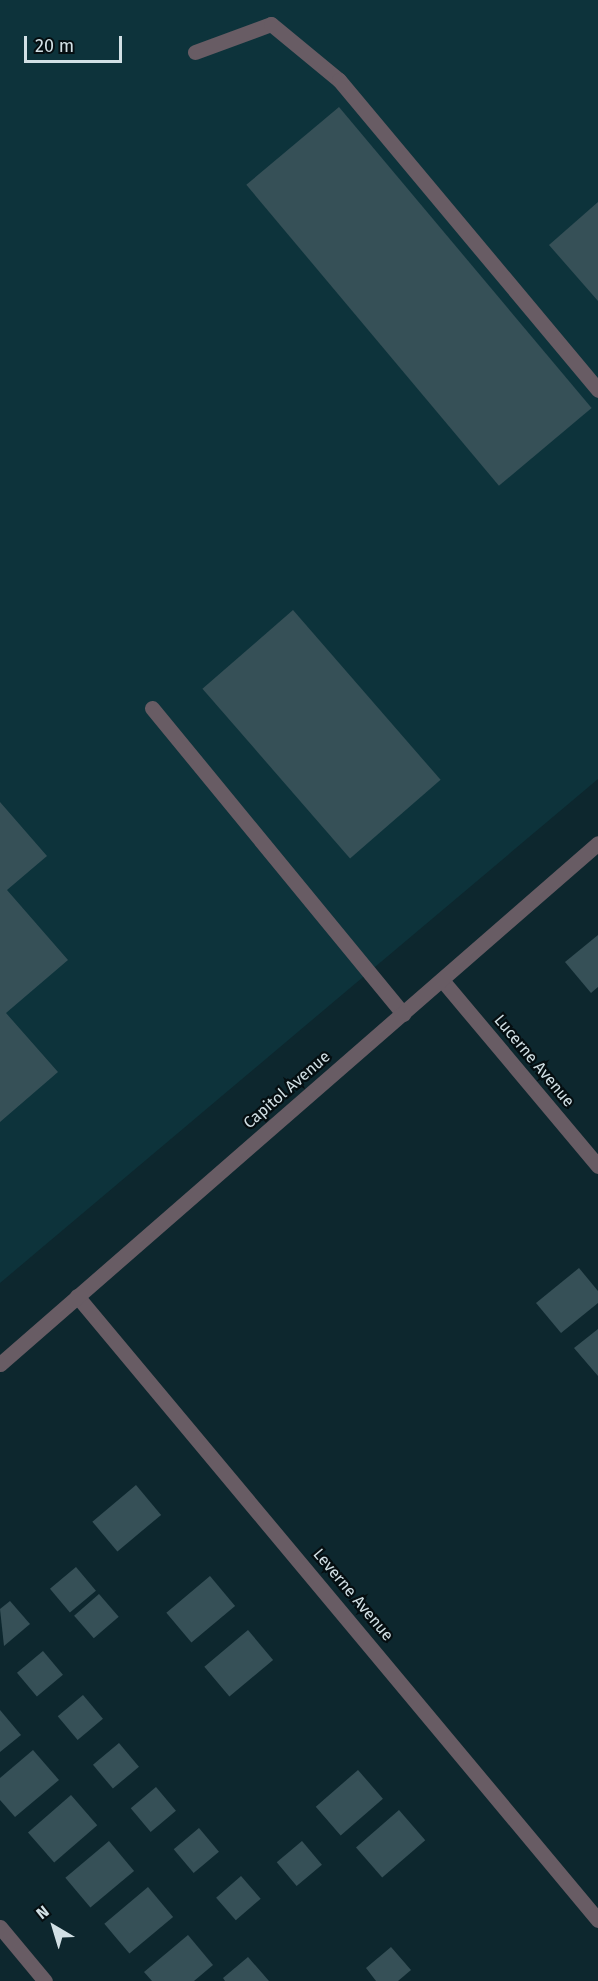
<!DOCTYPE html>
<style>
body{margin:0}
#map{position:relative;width:598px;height:1981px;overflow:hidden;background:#0d272e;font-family:"Fira Sans",sans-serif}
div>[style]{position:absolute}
.built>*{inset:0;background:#0d333b}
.building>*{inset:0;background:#365057;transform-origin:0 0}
.service>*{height:15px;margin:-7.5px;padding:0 7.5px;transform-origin:7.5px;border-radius:7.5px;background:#685c64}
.minor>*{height:15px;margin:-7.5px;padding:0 7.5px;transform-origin:7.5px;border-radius:7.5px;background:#685c64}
span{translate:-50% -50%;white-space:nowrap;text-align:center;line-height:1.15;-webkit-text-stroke:4.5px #050e11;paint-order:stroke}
.street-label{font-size:16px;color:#d2e0e5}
.north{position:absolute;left:24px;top:1897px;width:60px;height:60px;-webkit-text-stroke:4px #050e11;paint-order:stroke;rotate:322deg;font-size:16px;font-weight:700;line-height:24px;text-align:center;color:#d2e0e5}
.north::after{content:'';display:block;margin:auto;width:21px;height:27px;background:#d2e0e5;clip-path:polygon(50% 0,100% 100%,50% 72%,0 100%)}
.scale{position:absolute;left:24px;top:36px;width:98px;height:27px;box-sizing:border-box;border:3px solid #d2e0e5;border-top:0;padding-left:8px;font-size:18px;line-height:21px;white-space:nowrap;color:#d2e0e5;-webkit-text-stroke:4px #050e11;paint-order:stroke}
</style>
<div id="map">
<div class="built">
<div style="clip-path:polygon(0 0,598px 0,598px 779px,0 1283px)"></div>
</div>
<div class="building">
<div style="left:339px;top:107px;width:393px;height:121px;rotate:50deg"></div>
<div style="clip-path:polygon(598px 202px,598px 301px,549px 245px)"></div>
<div style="left:293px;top:610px;width:225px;height:120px;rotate:49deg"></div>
<div style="clip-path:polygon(0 802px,47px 856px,7px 890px,68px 960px,6px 1013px,58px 1072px,0 1122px)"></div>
<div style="clip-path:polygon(598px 935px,598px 987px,591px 993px,565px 962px)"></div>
<div style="clip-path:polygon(579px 1268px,598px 1291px,598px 1303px,561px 1333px,536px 1303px)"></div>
<div style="clip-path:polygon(598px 1329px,598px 1376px,574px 1348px)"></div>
<div style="left:136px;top:1485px;width:39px;height:57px;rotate:50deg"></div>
<div style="left:76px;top:1567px;width:31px;height:34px;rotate:50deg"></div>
<div style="left:210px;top:1576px;width:39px;height:57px;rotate:50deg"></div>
<div style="left:99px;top:1594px;width:30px;height:33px;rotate:49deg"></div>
<div style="clip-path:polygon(10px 1601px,30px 1624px,4px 1646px,0 1609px)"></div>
<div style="left:248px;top:1630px;width:39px;height:57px;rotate:50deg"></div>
<div style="left:43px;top:1651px;width:31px;height:34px;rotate:50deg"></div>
<div style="left:83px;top:1695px;width:31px;height:33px;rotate:50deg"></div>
<div style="clip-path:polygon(0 1710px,21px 1735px,0 1752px)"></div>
<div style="left:119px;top:1743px;width:31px;height:34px;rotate:50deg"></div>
<div style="clip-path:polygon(33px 1750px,59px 1780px,15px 1817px,0 1800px,0 1778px)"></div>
<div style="left:358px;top:1770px;width:38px;height:56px;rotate:49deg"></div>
<div style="left:156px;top:1787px;width:31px;height:33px;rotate:50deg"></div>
<div style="left:71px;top:1795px;width:40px;height:57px;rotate:49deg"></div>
<div style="left:399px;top:1810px;width:40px;height:57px;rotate:49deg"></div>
<div style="left:199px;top:1828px;width:31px;height:33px;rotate:50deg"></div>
<div style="left:109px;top:1841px;width:39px;height:57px;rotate:50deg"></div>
<div style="left:302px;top:1841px;width:31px;height:33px;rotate:50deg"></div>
<div style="left:241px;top:1876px;width:30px;height:33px;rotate:49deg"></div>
<div style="left:148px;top:1887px;width:39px;height:57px;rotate:50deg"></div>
<div style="clip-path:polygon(188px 1935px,213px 1965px,194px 1981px,152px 1981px,144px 1972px)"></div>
<div style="clip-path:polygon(391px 1947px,411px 1970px,398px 1981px,376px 1981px,366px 1968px)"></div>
<div style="clip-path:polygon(248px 1957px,269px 1981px,225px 1981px,223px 1978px)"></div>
</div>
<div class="service">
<div style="left:195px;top:52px;width:81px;rotate:-20.2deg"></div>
<div style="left:271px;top:24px;width:88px;rotate:39.5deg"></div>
<div style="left:339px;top:80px;width:404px;rotate:50.1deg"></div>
<div style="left:152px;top:708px;width:396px;rotate:50.6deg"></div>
</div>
<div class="minor">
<div style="left:442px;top:980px;width:243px;rotate:50deg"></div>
<div style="left:77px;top:1296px;width:813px;rotate:50.14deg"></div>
<div style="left:0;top:1364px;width:793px;rotate:-41.06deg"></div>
<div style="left:0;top:1927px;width:70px;rotate:50.2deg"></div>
</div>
<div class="street-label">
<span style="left:534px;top:1061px;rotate:50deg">Lucerne Avenue</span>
<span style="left:287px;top:1090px;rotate:-41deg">Capitol Avenue</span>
<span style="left:353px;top:1595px;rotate:50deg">Leverne Avenue</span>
</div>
<div class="north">N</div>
<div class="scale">20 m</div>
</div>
